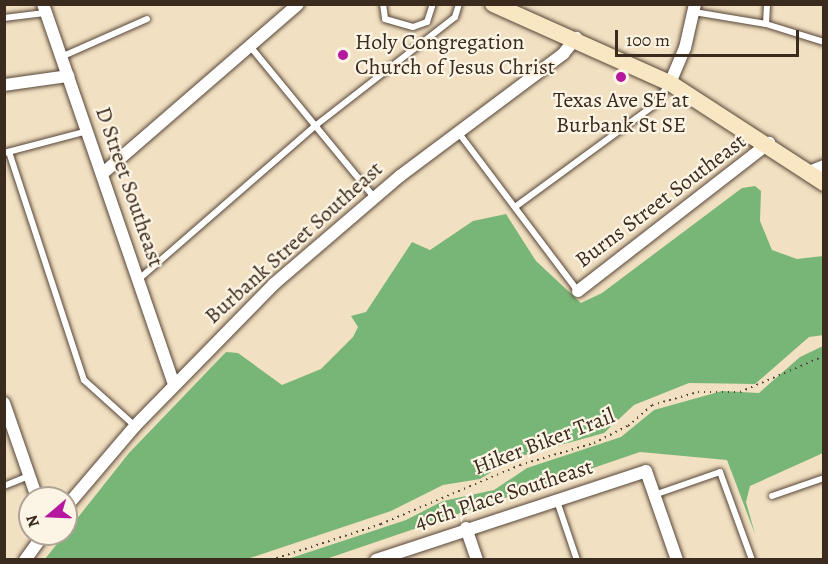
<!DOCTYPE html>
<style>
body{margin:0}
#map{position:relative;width:828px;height:564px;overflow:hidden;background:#f2e0c2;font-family:Alegreya,serif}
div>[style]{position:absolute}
.forest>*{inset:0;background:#78b677}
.path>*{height:2px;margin-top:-1px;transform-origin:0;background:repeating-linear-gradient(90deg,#564537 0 1.5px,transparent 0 6px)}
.roads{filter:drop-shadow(0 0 2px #564537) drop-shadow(0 0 2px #564537)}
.lane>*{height:6px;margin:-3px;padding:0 3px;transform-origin:3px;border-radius:3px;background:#fff}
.street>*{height:12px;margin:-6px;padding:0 6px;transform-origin:6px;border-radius:6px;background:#fff}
.secondary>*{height:16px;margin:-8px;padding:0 8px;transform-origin:8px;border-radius:8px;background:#f9e7c3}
.dots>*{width:16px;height:16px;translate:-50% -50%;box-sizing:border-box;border:3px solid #fcf5e5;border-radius:50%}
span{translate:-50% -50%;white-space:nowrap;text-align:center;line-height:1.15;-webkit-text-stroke:4.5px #fcf5e5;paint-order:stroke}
.poi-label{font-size:22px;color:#3b2a1e}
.left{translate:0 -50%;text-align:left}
.street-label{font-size:22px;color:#3b2a1e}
.frame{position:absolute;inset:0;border:6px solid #3b2a1e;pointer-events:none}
.north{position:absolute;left:18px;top:486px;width:60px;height:60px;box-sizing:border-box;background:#fcf5e5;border:2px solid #afa495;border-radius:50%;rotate:251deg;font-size:16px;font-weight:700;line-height:24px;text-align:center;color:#3b2a1e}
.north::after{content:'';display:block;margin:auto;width:21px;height:27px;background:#b5179e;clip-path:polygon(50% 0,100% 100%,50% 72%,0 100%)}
.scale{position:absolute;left:615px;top:30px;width:184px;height:27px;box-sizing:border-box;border:3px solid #3b2a1e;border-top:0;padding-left:8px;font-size:18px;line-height:21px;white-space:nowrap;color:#3b2a1e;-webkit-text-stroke:4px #fcf5e5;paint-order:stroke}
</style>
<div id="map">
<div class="forest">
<div style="clip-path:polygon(755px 186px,761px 191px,760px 221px,772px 250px,797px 259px,823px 256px,824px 335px,809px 337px,755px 384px,689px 383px,634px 405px,604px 433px,514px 458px,480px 479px,443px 485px,391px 511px,247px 559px,45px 559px,129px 453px,226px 352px,238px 353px,282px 385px,321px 369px,353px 337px,358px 327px,351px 316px,366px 312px,412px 242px,430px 250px,473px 221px,506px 214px,536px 261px,581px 303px,602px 293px,742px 188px)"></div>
<div style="clip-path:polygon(823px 346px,823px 453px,750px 486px,746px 502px,755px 534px,727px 460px,640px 452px,326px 559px,288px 559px,406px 520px,443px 501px,494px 490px,527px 468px,621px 437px,654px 410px,722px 391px,759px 393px,800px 357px)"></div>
</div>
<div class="path">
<div style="left:271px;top:560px;width:116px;rotate:-18.1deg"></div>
<div style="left:381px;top:524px;width:151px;rotate:-23deg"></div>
<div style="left:520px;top:465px;width:77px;rotate:-16.6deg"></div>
<div style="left:594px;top:443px;width:38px;rotate:-27deg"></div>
<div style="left:628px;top:426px;width:32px;rotate:-41deg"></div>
<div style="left:652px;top:405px;width:48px;rotate:-15.8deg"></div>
<div style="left:698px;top:392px;width:42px"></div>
<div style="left:740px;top:392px;width:91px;rotate:-23.2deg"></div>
</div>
<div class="roads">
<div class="lane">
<div style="left:383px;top:4px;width:15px;rotate:82deg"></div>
<div style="left:385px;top:19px;width:29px;rotate:16deg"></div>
<div style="left:413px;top:27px;width:15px;rotate:-20deg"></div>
<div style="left:427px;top:22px;width:19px;rotate:-72deg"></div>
<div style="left:694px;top:12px;width:73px;rotate:9.5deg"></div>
<div style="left:766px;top:24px;width:61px;rotate:17.2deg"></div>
<div style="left:4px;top:18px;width:41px;rotate:-7deg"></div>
<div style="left:766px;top:24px;width:20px;rotate:-87deg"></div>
<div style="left:249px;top:45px;width:197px;rotate:50.6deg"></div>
<div style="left:61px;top:57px;width:94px;rotate:-23.8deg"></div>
<div style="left:458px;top:132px;width:199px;rotate:53deg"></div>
<div style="left:4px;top:153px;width:86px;rotate:-14.8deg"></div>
<div style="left:10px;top:155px;width:237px;rotate:71.8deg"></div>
<div style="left:84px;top:380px;width:69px;rotate:42deg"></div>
<div style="left:515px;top:207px;width:171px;rotate:-36.2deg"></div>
<div style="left:653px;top:106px;width:26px;rotate:-54deg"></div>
<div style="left:139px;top:279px;width:233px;rotate:-41deg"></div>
<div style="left:315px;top:126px;width:177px;rotate:-37.9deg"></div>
<div style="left:455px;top:17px;width:14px;rotate:-73deg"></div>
<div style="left:4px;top:486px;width:27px;rotate:-22deg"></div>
<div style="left:654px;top:495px;width:70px;rotate:-19.2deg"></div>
<div style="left:720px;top:472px;width:94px;rotate:70deg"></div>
<div style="left:772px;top:496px;width:55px;rotate:-19.1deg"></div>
<div style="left:557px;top:501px;width:62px;rotate:71.3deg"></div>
</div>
<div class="street">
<div style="left:43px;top:4px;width:402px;rotate:71deg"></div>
<div style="left:670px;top:83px;width:38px;rotate:-67deg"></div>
<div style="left:685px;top:48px;width:45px;rotate:-77.2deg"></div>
<div style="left:4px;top:85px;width:65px;rotate:-8deg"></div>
<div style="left:809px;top:172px;width:16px;rotate:-22deg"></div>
<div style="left:102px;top:174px;width:259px;rotate:-40.9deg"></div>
<div style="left:578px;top:291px;width:242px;rotate:-37.8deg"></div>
<div style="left:4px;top:403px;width:101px;rotate:70.8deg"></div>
<div style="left:66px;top:507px;width:106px;rotate:-49.6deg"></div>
<div style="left:135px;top:426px;width:199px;rotate:-45.6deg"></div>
<div style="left:274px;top:284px;width:166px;rotate:-40.6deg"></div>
<div style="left:400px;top:176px;width:204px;rotate:-36.8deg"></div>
<div style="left:563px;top:54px;width:21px;rotate:-51deg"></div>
<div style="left:466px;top:528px;width:34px;rotate:71deg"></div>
<div style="left:25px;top:560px;width:32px;rotate:-54deg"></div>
<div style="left:376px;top:560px;width:284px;rotate:-18.2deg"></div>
<div style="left:646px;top:471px;width:94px;rotate:70.8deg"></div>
</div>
<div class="secondary">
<div style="left:493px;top:4px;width:194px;rotate:24.1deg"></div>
<div style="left:670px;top:83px;width:184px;rotate:33deg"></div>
</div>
</div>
<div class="dots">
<div style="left:343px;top:55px;background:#b5179e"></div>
<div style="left:621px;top:77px;background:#b5179e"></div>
</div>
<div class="poi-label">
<span class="left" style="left:355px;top:55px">Holy Congregation<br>Church of Jesus Christ</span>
<span style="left:621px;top:113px">Texas Ave SE at<br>Burbank St SE</span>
</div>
<div class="street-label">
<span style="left:129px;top:187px;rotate:71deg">D Street Southeast</span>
<span style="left:661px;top:201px;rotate:-37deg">Burns Street Southeast</span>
<span style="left:294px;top:243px;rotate:-42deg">Burbank Street Southeast</span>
<span style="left:544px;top:442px;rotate:-21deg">Hiker Biker Trail</span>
<span style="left:504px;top:495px;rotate:-18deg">40th Place Southeast</span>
</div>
<div class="frame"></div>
<div class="north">N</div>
<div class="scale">100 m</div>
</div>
